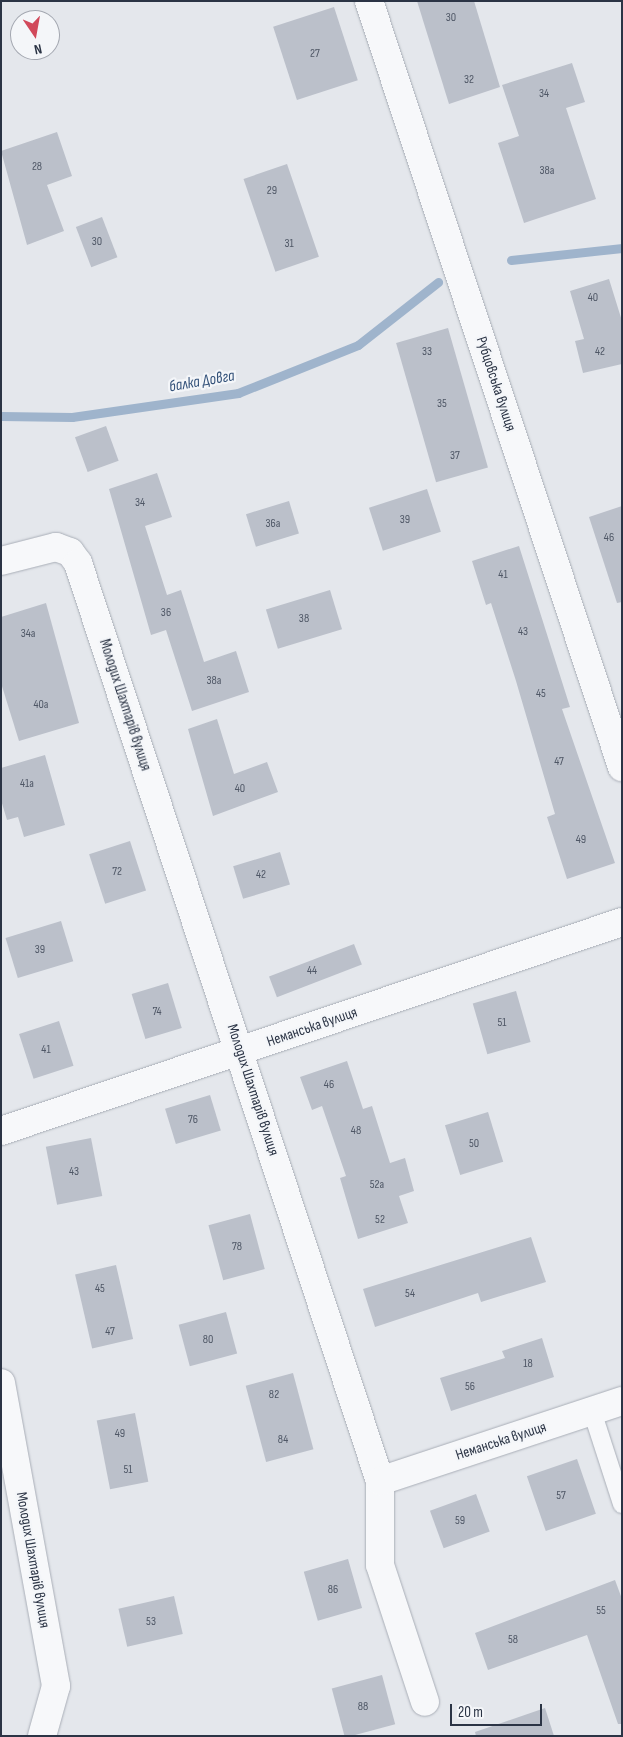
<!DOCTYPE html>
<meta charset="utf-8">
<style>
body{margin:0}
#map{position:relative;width:623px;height:1737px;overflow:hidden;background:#e4e7ec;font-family:"Sofia Sans Condensed",sans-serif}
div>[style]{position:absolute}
.stream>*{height:9px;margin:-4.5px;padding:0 4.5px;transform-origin:4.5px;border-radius:4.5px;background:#9fb4cc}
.building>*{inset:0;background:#bbc0ca;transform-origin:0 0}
.roads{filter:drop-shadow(0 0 1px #a9aeb7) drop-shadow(0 0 1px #a9aeb7)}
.service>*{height:18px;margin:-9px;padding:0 9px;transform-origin:9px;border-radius:9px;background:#f7f8fa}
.minor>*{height:28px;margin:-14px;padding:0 14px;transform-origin:14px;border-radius:14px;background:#f7f8fa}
span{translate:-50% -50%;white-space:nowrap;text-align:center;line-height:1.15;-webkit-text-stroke:4.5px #f4f6f9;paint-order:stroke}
.number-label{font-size:12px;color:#4f5766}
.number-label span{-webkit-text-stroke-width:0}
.street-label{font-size:15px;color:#2b3445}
.water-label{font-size:16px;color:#34527a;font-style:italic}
.frame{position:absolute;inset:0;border:2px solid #2b3445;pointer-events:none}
.north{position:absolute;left:10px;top:10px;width:50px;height:50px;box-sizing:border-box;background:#f4f6f9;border:1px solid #a4a8b1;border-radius:50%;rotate:168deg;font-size:14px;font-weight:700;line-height:20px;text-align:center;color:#2b3445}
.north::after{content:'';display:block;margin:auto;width:18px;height:22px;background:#d1495b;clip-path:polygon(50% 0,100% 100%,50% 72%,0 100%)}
.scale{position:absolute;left:450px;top:1704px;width:92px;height:22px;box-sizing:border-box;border:2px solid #2b3445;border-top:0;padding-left:6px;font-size:15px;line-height:18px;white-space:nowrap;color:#2b3445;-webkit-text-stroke:4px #f4f6f9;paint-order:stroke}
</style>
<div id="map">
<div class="stream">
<div style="left:511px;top:260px;width:112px;rotate:-6.2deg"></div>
<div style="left:1px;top:416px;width:71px;rotate:0.8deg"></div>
<div style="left:72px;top:417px;width:168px;rotate:-8.2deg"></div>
<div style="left:238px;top:393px;width:129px;rotate:-21.8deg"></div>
<div style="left:358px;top:345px;width:102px;rotate:-38.2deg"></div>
</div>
<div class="building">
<div style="clip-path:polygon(417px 1px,474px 1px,500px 87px,449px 104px)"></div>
<div style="left:334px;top:7px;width:77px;height:64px;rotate:72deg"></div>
<div style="clip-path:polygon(572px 63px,585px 102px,566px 108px,596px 199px,524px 223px,498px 143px,519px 136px,502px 85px)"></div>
<div style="clip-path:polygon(57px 132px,72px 176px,47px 185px,64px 231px,27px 245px,1px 151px)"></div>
<div style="left:287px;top:164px;width:98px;height:46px;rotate:71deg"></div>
<div style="left:102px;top:217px;width:43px;height:28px;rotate:69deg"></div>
<div style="clip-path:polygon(609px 279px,622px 321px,622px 364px,583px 373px,575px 341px,584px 339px,570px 291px)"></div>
<div style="left:448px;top:328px;width:145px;height:54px;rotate:74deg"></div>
<div style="left:106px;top:426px;width:37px;height:33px;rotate:70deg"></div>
<div style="clip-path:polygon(157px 473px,172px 517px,145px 526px,167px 595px,181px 590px,204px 662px,236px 651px,249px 692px,192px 711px,166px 630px,151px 635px,109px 489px)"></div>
<div style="left:427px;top:489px;width:45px;height:61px;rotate:72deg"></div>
<div style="left:289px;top:501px;width:34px;height:45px;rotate:73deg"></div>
<div style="clip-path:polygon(622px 506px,622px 602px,617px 603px,589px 517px)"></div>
<div style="clip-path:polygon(519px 546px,570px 707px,562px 709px,615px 863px,567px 879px,547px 817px,555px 814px,516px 681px,491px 603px,486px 605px,472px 561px)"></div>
<div style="left:330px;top:590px;width:41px;height:67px;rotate:73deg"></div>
<div style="clip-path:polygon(46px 603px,79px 723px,19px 741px,1px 683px,1px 617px)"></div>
<div style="clip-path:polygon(217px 719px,234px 774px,267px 762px,278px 792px,213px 816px,188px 729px)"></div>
<div style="clip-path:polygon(45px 755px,65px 825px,24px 837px,18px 817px,7px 820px,1px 800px,1px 768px)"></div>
<div style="left:130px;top:841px;width:52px;height:43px;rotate:72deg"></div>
<div style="left:280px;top:852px;width:34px;height:49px;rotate:73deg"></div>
<div style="left:61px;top:921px;width:42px;height:58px;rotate:73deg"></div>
<div style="left:354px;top:944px;width:22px;height:91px;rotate:69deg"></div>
<div style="left:168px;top:983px;width:47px;height:38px;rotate:73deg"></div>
<div style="left:516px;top:991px;width:53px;height:45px;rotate:74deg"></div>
<div style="left:59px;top:1021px;width:47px;height:42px;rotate:72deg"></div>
<div style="clip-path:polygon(347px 1061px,363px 1109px,372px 1106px,390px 1163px,405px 1158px,414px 1191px,399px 1196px,408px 1223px,358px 1239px,340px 1178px,346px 1176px,322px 1106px,312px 1110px,300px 1077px)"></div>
<div style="left:210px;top:1095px;width:37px;height:47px;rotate:73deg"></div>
<div style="left:488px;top:1112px;width:52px;height:45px;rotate:73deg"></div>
<div style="left:91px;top:1138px;width:59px;height:46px;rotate:79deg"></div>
<div style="left:250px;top:1214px;width:57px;height:43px;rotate:75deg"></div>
<div style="clip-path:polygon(531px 1237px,546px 1282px,481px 1302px,478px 1293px,375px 1327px,363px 1289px)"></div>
<div style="left:116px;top:1265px;width:76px;height:42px;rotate:77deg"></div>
<div style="left:226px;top:1312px;width:43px;height:49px;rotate:75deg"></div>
<div style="clip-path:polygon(542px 1338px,554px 1377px,451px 1411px,440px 1378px,505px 1358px,502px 1351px)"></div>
<div style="left:293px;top:1373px;width:79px;height:49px;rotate:75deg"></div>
<div style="left:135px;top:1413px;width:70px;height:39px;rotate:79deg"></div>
<div style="left:577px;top:1459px;width:58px;height:53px;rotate:71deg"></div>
<div style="left:476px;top:1494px;width:40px;height:49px;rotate:70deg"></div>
<div style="left:348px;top:1559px;width:51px;height:46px;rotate:74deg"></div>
<div style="clip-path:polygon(615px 1580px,622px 1599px,622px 1724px,618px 1724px,587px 1635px,488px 1670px,475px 1633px)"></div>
<div style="left:174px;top:1596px;width:39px;height:57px;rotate:77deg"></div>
<div style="left:382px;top:1675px;width:51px;height:52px;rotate:75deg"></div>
<div style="clip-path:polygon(545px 1708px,554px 1736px,476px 1736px,475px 1732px)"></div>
</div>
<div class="roads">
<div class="service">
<div style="left:592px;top:1411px;width:98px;rotate:72.1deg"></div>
</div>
<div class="minor">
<div style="left:369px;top:1px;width:807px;rotate:71.72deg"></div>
<div style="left:1px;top:561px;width:57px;rotate:-14.3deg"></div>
<div style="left:56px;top:547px;width:15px;rotate:20deg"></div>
<div style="left:70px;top:552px;width:14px;rotate:54deg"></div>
<div style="left:78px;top:563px;width:966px;rotate:71.79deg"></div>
<div style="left:380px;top:1481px;width:84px;rotate:90deg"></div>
<div style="left:380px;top:1565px;width:144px;rotate:71.8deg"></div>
<div style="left:1px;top:1131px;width:655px;rotate:-18.6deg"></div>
<div style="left:1px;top:1383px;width:308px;rotate:79.7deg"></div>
<div style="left:56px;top:1686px;width:52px;rotate:105.6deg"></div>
<div style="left:380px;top:1481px;width:255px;rotate:-18.3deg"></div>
</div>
</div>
<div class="number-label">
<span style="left:451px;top:18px">30</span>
<span style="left:315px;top:54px">27</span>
<span style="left:469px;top:80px">32</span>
<span style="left:544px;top:94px">34</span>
<span style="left:37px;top:167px">28</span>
<span style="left:547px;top:171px">38а</span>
<span style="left:272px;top:191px">29</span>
<span style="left:97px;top:242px">30</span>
<span style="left:289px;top:244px">31</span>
<span style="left:593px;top:298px">40</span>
<span style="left:427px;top:352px">33</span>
<span style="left:600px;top:352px">42</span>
<span style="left:442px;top:404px">35</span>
<span style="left:455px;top:456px">37</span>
<span style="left:140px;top:503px">34</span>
<span style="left:405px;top:520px">39</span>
<span style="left:273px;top:524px">36а</span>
<span style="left:609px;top:538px">46</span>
<span style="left:503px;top:575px">41</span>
<span style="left:166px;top:613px">36</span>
<span style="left:304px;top:619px">38</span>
<span style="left:523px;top:632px">43</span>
<span style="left:28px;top:634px">34а</span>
<span style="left:214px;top:681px">38а</span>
<span style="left:541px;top:694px">45</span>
<span style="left:41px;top:705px">40а</span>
<span style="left:559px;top:762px">47</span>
<span style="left:27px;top:784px">41а</span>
<span style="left:240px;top:789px">40</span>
<span style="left:581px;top:840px">49</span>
<span style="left:117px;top:872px">72</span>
<span style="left:261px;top:875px">42</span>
<span style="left:40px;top:950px">39</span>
<span style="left:312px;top:971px">44</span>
<span style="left:157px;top:1012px">74</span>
<span style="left:502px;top:1023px">51</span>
<span style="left:46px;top:1050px">41</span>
<span style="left:329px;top:1085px">46</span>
<span style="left:193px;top:1120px">76</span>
<span style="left:356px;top:1131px">48</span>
<span style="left:474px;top:1144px">50</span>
<span style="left:74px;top:1172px">43</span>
<span style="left:377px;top:1185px">52а</span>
<span style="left:380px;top:1220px">52</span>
<span style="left:237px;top:1247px">78</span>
<span style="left:100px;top:1289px">45</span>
<span style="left:410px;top:1294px">54</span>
<span style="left:110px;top:1332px">47</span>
<span style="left:208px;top:1340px">80</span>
<span style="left:528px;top:1364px">18</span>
<span style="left:470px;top:1387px">56</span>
<span style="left:274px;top:1395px">82</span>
<span style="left:120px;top:1434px">49</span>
<span style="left:283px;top:1440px">84</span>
<span style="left:128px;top:1470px">51</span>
<span style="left:561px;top:1496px">57</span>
<span style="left:460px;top:1521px">59</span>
<span style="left:333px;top:1590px">86</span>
<span style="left:601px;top:1611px">55</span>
<span style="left:151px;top:1622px">53</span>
<span style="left:513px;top:1640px">58</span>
<span style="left:363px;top:1707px">88</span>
</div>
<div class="street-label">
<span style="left:496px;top:384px;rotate:72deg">Рубцовська вулиця</span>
<span style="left:125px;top:705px;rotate:72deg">Молодих Шахтарів вулиця</span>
<span style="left:312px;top:1027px;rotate:-19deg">Неманська вулиця</span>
<span style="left:253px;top:1090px;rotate:72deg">Молодих Шахтарів вулиця</span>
<span style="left:501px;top:1441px;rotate:-18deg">Неманська вулиця</span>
<span style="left:33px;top:1560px;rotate:80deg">Молодих Шахтарів вулиця</span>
</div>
<div class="water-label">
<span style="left:202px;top:382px;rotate:-10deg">балка Довга</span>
</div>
<div class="frame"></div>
<div class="north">N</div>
<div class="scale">20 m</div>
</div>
